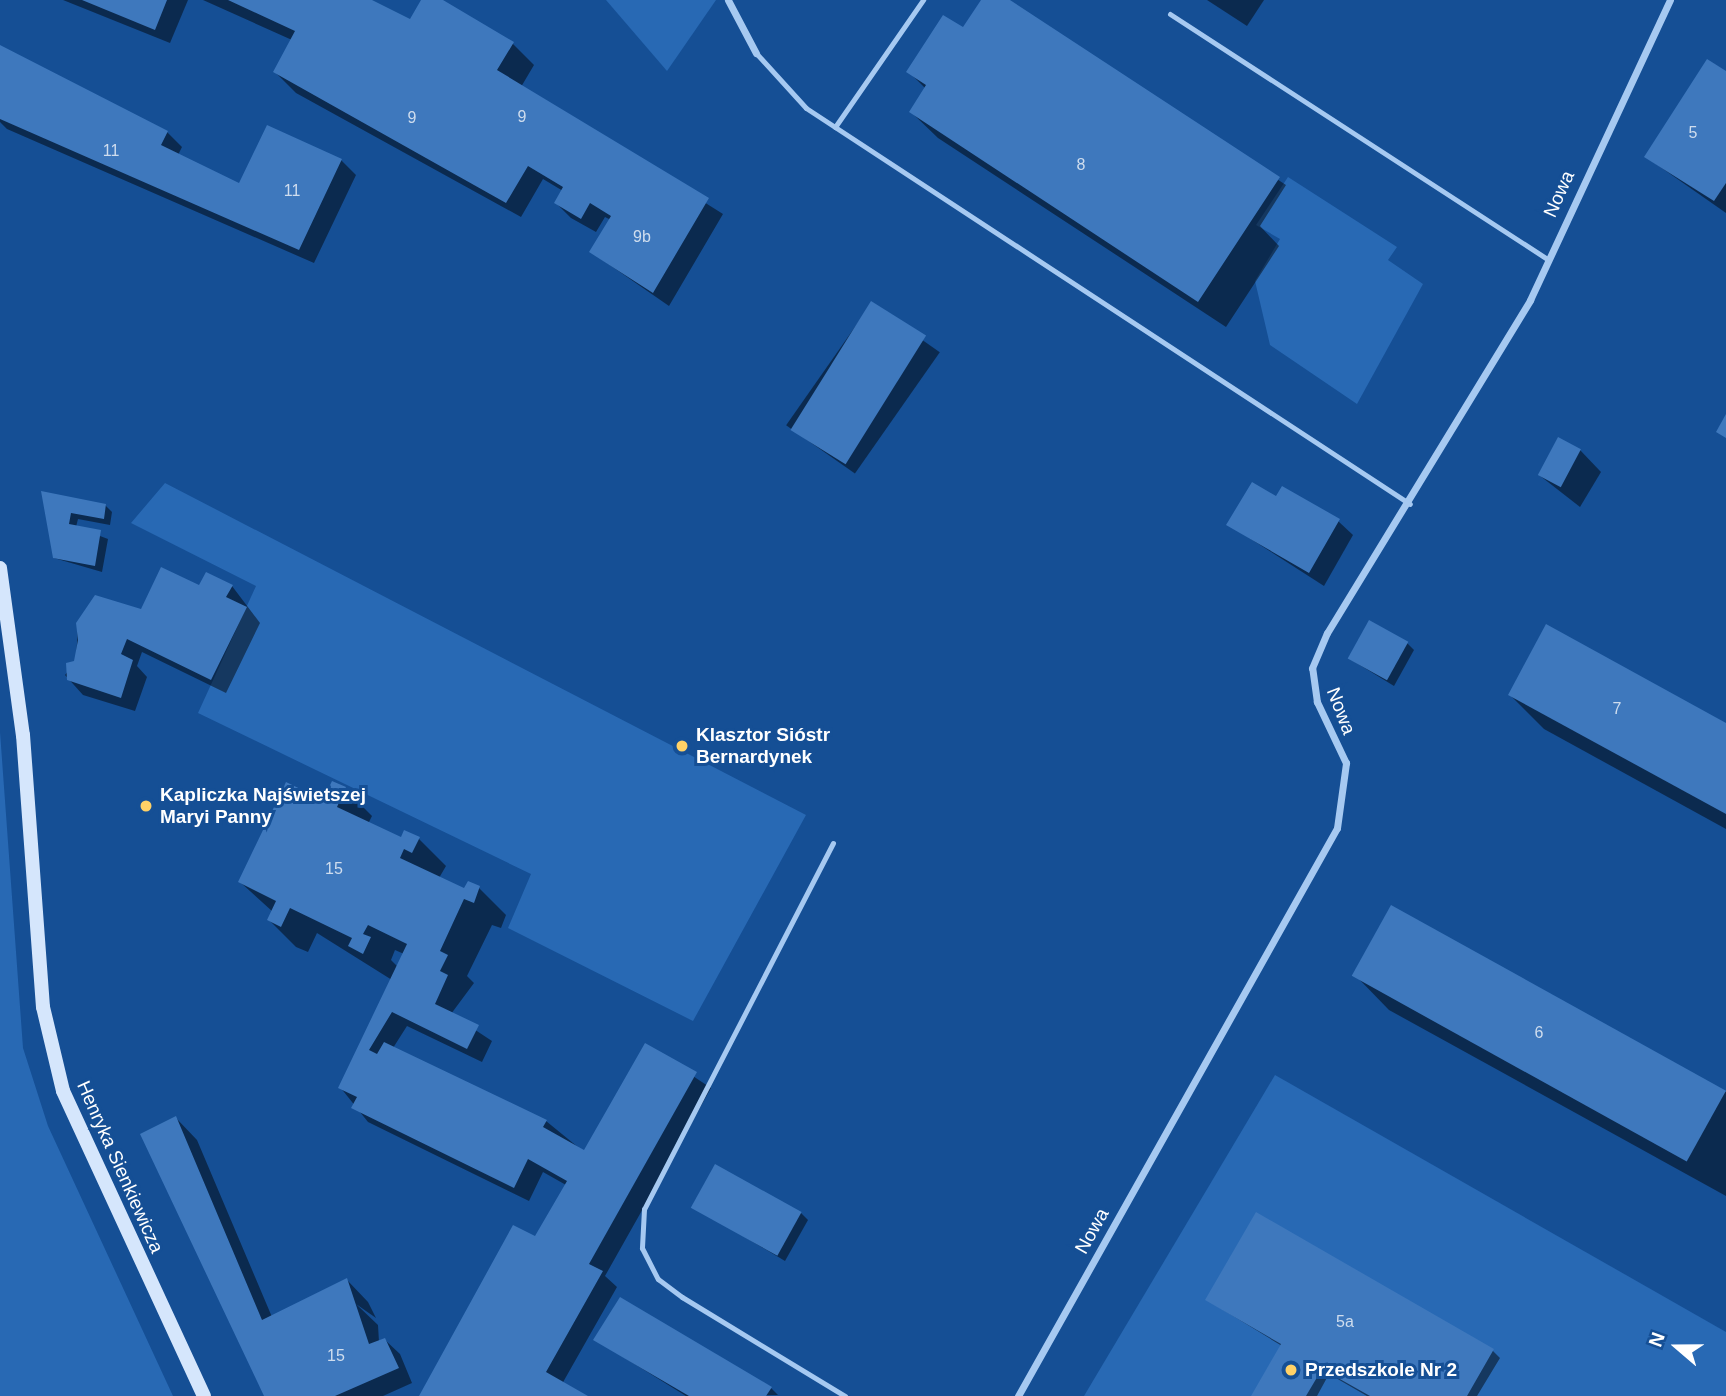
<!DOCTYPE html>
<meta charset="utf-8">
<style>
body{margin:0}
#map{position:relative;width:1726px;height:1396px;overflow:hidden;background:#154f95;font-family:Arial,sans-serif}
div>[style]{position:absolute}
.green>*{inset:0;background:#2869b4}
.shadow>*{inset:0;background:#0007;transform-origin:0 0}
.building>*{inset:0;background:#3e78bd;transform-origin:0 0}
.lane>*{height:5px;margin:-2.5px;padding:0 2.5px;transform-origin:2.5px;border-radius:2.5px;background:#a6c9f1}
.street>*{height:7px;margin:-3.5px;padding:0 3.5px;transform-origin:3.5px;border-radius:3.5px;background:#a6c9f1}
.secondary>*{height:14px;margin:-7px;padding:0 7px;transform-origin:7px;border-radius:7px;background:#d5e6fc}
.dots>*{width:19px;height:19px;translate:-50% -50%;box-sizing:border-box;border:4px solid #154f95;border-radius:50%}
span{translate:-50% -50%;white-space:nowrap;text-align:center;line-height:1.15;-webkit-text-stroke:6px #154f95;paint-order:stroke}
.number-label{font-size:16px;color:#cfddee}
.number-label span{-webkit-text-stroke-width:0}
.street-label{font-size:19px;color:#fff}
.poi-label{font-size:19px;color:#fff;font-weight:700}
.left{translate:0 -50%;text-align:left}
.north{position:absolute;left:1642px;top:1312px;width:70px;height:70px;-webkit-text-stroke:5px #154f95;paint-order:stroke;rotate:290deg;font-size:19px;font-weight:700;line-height:28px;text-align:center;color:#fff}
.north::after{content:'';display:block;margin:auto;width:24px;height:32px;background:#fff;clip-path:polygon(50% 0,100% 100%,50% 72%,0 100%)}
</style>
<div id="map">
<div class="green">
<div style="clip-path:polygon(606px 0,716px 0,667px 71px)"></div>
<div style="clip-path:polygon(1288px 177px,1397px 247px,1388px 260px,1423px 284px,1357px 404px,1270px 345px,1255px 281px,1280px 239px,1256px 225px)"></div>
<div style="clip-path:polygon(165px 483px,806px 815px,693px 1021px,508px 928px,531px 874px,198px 713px,256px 586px,131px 523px)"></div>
<div style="clip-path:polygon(0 732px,23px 1048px,48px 1126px,173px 1396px,0 1396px)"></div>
<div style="clip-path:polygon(1275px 1075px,1726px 1332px,1726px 1396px,1084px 1396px)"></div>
</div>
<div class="shadow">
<div style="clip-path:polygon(63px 0,188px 0,170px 43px)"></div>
<div style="clip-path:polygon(203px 0,368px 0,411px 21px,423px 0,439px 0,513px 44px,534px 65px,521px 87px,723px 214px,669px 306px,591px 252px,611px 220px,605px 217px,596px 232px,571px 218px,556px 203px,563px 191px,543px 179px,521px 217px,296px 93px,275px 72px,292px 40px)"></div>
<div style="clip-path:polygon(983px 0,1007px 0,1286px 185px,1260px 226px,1279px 246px,1226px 327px,938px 138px,911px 112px,926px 89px,909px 72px,970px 34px)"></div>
<div style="clip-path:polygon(1207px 0,1264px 0,1247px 26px)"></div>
<div style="clip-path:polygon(0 48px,167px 132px,182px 147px,178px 155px,240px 186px,341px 160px,356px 175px,314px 263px,7px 129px,0 122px)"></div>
<div style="clip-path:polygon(1726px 73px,1726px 213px,1646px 157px)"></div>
<div style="left:871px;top:304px;width:84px;height:148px;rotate:35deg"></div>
<div style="clip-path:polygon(1580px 450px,1601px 472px,1580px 507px,1539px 475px)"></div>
<div style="clip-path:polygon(43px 493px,105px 505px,112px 512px,110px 525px,78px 519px,76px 527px,108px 539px,102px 572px,54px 558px)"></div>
<div style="clip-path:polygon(1277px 498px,1338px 521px,1353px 535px,1324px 586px,1229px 525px)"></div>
<div style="clip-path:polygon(232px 586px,260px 623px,226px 693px,142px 652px,137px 666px,147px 677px,135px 711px,83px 695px,65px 675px,76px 661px,78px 624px,142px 611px,200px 588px)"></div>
<div style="clip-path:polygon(1407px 643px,1414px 650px,1394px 686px,1350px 659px)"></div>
<div style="clip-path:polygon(1510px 695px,1726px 725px,1726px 829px,1544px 729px)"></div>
<div style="clip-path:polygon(evenodd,345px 789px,372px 816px,368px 824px,401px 840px,419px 839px,446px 866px,439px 878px,465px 891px,469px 883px,479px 888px,506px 915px,501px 928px,492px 925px,467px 976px,474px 983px,451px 1014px,492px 1041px,482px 1062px,407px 1026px,393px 1048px,546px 1121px,584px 1152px,646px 1045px,711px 1088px,605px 1276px,617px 1287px,562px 1384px,585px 1396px,421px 1396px,536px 1239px,566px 1185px,543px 1172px,529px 1201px,368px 1122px,340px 1087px,392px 980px,317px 933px,308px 952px,296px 947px,269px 920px,273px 912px,240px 882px,345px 789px,395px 950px,404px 954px,398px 967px,391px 960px,395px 950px)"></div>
<div style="clip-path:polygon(1355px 975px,1726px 1092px,1726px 1196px,1389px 1010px)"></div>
<div style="clip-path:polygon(176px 1118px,197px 1140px,272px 1317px,347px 1280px,368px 1302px,376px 1318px,356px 1304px,378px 1325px,379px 1342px,385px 1340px,400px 1354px,412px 1383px,383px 1396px,265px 1396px)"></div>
<div style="clip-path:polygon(694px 1207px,801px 1213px,808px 1220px,785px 1261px)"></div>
<div style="clip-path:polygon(1207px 1300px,1493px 1351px,1500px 1358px,1477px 1396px,1367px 1396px,1329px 1374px,1317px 1396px,1253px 1396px,1282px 1346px)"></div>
<div style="clip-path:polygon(596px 1340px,771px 1388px,778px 1395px,686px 1396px)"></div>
</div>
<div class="building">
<div style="clip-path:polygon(82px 0,167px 0,155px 30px)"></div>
<div style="clip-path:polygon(228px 0,372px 0,410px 19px,421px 0,443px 0,514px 42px,497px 70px,709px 198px,653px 293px,589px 252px,611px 216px,590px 203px,581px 219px,554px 203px,563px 187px,528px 166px,506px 203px,273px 72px,295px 31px)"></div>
<div style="clip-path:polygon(981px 0,1010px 0,1280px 177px,1198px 302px,909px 112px,926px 85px,906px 72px,943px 15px,963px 27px)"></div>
<div style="clip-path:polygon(0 45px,168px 131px,161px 145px,239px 183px,267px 125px,342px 159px,299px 250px,0 119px)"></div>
<div style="clip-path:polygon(1707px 59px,1726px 71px,1726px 183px,1714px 201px,1644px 157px)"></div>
<div style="left:871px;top:301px;width:65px;height:152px;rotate:32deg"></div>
<div style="clip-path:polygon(1726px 414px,1726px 438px,1716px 432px)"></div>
<div style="left:1558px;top:437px;width:26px;height:43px;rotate:28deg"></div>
<div style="clip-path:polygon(1252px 482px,1276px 496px,1282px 486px,1340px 519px,1309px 573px,1226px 525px)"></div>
<div style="clip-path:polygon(41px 491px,106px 504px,104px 519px,71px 513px,69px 524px,101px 530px,95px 566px,53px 558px)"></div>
<div style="clip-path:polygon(161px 567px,199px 585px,206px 572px,233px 585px,226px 597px,247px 607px,211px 680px,127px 639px,121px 654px,133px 660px,121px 698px,67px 680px,66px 663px,74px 661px,78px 640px,76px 623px,95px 595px,141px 609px)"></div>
<div style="left:1369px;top:620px;width:45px;height:44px;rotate:29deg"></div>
<div style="clip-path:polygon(1546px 624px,1726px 723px,1726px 814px,1508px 695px)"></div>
<div style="clip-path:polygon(332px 781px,346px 787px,337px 807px,401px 837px,404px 830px,420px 837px,412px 853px,404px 849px,400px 858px,464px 888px,468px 881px,480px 886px,474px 903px,464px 899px,440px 951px,448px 955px,440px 971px,448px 975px,435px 1004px,479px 1025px,467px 1049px,392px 1012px,369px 1050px,377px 1054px,384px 1042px,547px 1120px,543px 1127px,584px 1150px,645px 1043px,697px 1072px,589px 1264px,603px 1271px,546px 1372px,588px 1396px,419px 1396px,513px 1225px,535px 1236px,567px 1181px,528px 1159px,514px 1188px,351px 1108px,357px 1097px,338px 1088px,407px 944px,368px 925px,363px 934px,371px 937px,363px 954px,348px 946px,352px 938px,290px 908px,281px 927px,267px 920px,276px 901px,238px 882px,286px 782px,323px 800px)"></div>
<div style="left:1391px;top:905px;width:383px;height:81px;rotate:29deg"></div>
<div style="clip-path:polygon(176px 1116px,262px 1320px,347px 1278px,369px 1344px,385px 1338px,399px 1368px,335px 1396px,264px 1396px,140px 1134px)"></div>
<div style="left:715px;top:1164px;width:99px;height:50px;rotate:29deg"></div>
<div style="clip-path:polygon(1256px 1212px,1494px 1349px,1467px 1396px,1370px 1396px,1322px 1369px,1306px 1396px,1251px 1396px,1281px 1344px,1205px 1300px)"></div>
<div style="clip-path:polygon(620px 1297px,772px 1387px,766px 1396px,689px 1396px,593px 1340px)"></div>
</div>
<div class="lane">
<div style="left:1170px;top:14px;width:450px;rotate:33deg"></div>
<div style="left:756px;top:53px;width:74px;rotate:47.7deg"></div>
<div style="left:806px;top:108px;width:722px;rotate:33.25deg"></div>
<div style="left:835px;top:127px;width:155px;rotate:-55.3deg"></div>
<div style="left:833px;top:843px;width:412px;rotate:117.3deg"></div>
<div style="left:644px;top:1209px;width:39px;rotate:93deg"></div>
<div style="left:642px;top:1248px;width:35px;rotate:63deg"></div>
<div style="left:658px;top:1279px;width:30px;rotate:37deg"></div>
<div style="left:682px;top:1297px;width:191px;rotate:31.3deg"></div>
</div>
<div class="street">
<div style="left:728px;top:0;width:60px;rotate:62.2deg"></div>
<div style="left:1018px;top:1396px;width:651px;rotate:-60.68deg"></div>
<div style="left:1337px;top:828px;width:66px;rotate:-82.1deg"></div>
<div style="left:1346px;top:763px;width:68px;rotate:-115.4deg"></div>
<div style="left:1317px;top:702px;width:34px;rotate:-98deg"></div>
<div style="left:1312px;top:668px;width:38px;rotate:-67deg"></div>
<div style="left:1327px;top:633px;width:390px;rotate:-58.6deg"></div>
<div style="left:1530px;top:300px;width:331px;rotate:-65deg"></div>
</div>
<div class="secondary">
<div style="left:0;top:568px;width:169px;rotate:82.2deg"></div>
<div style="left:23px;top:735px;width:273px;rotate:85.8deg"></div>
<div style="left:43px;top:1007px;width:86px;rotate:76.6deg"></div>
<div style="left:63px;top:1091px;width:336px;rotate:65.2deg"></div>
</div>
<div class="dots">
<div style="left:682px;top:746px;background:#ffd167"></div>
<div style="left:146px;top:806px;background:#ffd167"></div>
<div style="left:1291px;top:1370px;background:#ffd167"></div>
</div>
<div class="number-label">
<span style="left:522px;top:117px">9</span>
<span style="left:412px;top:118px">9</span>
<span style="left:1693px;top:133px">5</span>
<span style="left:111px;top:151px">11</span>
<span style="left:1081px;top:165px">8</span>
<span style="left:292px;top:191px">11</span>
<span style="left:642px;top:237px">9b</span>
<span style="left:1617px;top:709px">7</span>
<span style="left:334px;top:869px">15</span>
<span style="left:1539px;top:1033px">6</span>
<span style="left:1345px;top:1322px">5a</span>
<span style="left:336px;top:1356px">15</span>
</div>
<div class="street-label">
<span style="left:1559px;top:194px;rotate:-66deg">Nowa</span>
<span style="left:1341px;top:711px;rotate:69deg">Nowa</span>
<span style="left:120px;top:1167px;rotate:66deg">Henryka Sienkiewicza</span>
<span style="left:1092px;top:1231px;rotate:-61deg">Nowa</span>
</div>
<div class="poi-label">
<span class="left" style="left:696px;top:746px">Klasztor Sióstr<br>Bernardynek</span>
<span class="left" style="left:160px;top:806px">Kapliczka Najświetszej<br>Maryi Panny</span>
<span class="left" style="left:1305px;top:1370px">Przedszkole Nr 2</span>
</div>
<div class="north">N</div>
</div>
